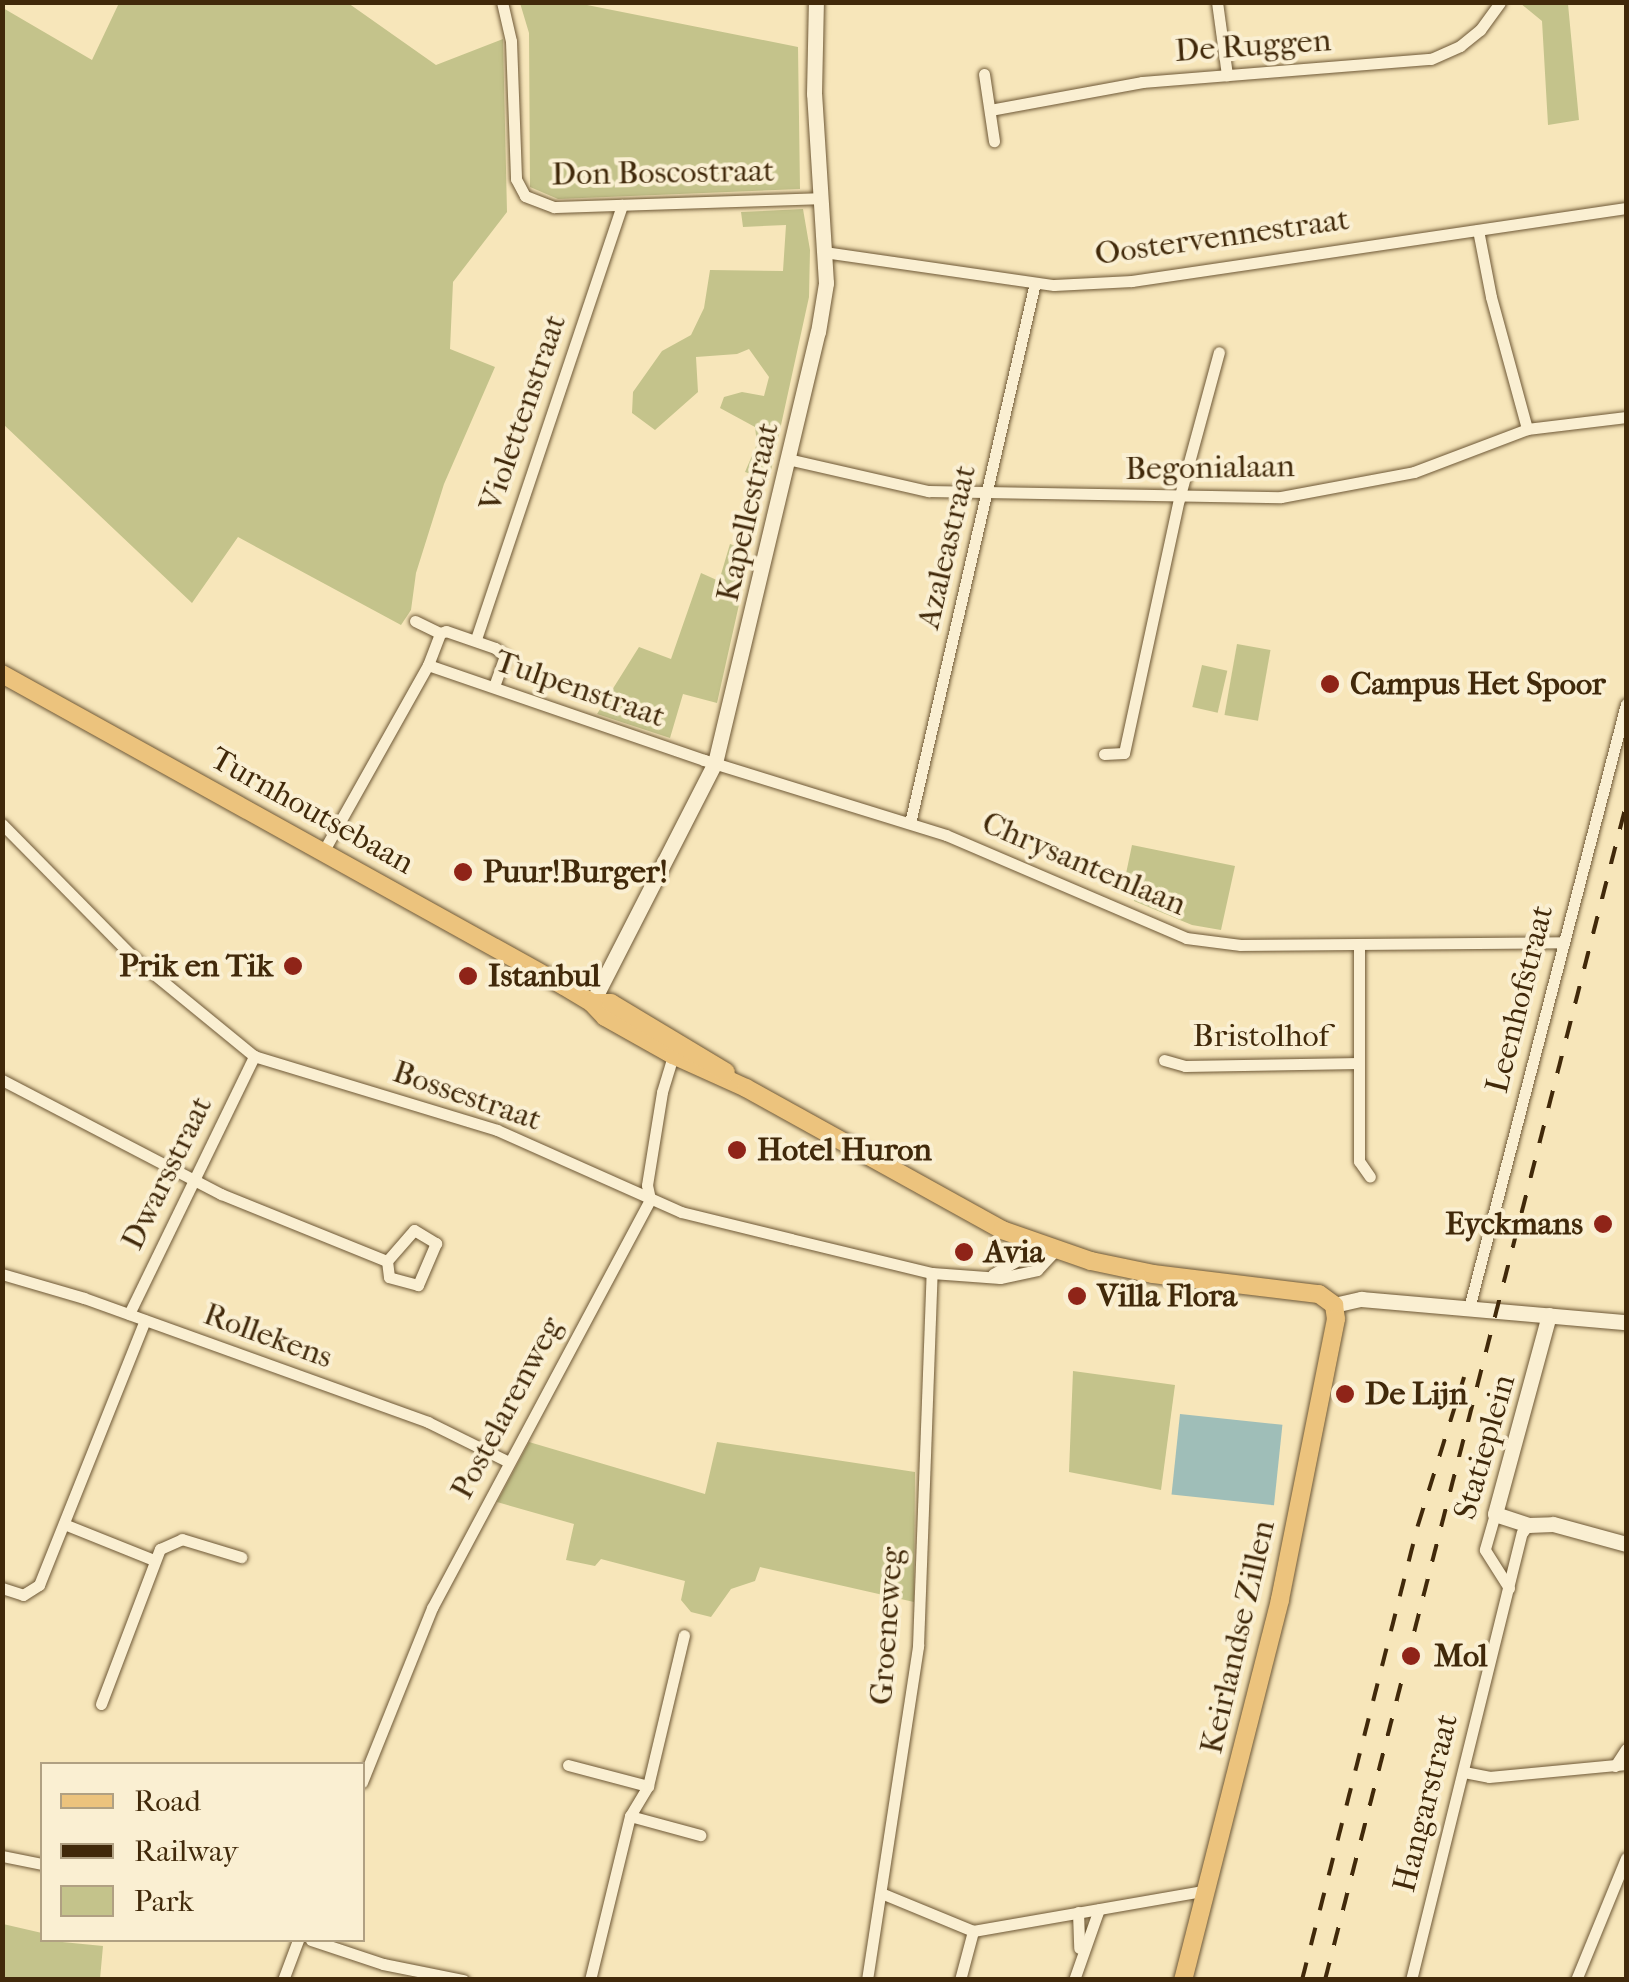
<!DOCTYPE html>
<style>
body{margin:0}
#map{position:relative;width:1629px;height:1982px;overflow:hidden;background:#f7e6ba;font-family:"IM FELL French Canon",serif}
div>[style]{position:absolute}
.green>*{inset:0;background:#c4c38b;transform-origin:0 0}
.water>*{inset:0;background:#9fbeb8;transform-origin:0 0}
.roads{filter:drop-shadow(0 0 2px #6e5836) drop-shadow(0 0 2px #6e5836)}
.minor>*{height:11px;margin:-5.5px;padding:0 5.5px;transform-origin:5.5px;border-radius:5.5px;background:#faefd2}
.tertiary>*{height:15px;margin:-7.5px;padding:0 7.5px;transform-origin:7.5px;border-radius:7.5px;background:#faefd2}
.primary>*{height:18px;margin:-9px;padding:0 9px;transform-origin:9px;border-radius:9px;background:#ecc37d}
.rail>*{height:4px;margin-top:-2px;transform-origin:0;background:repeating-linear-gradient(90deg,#41290a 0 18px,transparent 0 36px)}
.dots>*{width:28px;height:28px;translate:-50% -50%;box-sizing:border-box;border:5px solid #faefd2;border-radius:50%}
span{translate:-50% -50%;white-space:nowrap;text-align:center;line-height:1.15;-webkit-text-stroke:8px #faefd2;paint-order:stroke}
.street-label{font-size:32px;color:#41290a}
.poi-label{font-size:32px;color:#41290a;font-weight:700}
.left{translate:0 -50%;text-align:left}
.right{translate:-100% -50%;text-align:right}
.frame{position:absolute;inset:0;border:5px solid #41290a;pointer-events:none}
.legend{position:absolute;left:40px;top:1762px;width:325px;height:180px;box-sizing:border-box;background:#faefd2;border:2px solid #b0a082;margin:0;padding:12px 18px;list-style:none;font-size:30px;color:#41290a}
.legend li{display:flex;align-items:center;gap:20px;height:50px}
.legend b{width:50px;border:2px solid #b0a082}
</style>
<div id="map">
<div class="green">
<div style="clip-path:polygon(119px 3px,348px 3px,436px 65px,503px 39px,507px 212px,453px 282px,450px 349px,495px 367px,444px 484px,416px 573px,411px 610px,401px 625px,238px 537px,192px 603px,3px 424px,3px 8px,92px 60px)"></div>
<div style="clip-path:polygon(520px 3px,577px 3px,798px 47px,800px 189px,558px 199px,530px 187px,529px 33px)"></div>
<div style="clip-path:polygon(1520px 3px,1568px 4px,1579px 120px,1548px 125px,1542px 21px)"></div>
<div style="clip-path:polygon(803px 209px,810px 250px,809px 297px,769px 480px,745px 472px,757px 444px,755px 427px,720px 408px,724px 397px,742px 392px,764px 396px,769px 377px,749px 349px,737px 354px,696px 357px,698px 392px,655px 430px,632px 413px,633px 392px,662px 351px,691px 335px,704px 308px,710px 270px,783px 271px,786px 225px,743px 227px,741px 212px)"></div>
<div style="clip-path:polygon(730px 544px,751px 551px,717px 703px,683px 694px,670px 738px,597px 714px,639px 647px,671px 659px,701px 573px,719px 581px)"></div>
<div style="left:1237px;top:644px;width:34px;height:72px;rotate:10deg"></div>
<div style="left:1202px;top:665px;width:26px;height:43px;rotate:13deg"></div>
<div style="clip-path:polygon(1132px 845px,1235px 866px,1221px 930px,1192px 925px,1134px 901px,1133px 891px,1123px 888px)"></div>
<div style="clip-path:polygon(1073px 1371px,1175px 1385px,1161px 1490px,1069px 1472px)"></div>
<div style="clip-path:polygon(529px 1442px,705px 1494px,717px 1442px,915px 1472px,914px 1602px,760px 1567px,755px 1581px,731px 1589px,711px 1617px,691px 1612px,681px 1600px,685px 1581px,601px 1559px,595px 1566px,566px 1560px,574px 1524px,497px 1502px)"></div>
<div style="clip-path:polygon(3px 1924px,42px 1933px,42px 1940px,103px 1946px,100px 1979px,3px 1979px)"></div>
</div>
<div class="water">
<div style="left:1180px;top:1414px;width:103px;height:81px;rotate:6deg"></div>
</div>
<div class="roads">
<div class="minor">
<div style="left:502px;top:2px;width:40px;rotate:77deg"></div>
<div style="left:511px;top:41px;width:138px;rotate:87.9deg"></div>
<div style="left:516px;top:179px;width:19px;rotate:62deg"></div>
<div style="left:525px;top:196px;width:31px;rotate:21deg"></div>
<div style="left:554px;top:207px;width:266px;rotate:-1.9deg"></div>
<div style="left:1217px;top:2px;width:74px;rotate:82.2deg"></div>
<div style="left:984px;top:74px;width:68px;rotate:81.5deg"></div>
<div style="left:990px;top:110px;width:155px;rotate:-10.4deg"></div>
<div style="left:1142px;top:82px;width:290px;rotate:-4.6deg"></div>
<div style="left:1431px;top:59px;width:32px;rotate:-24deg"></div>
<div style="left:1460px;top:46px;width:26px;rotate:-39deg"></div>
<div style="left:1480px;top:30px;width:34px;rotate:-54deg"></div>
<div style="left:1478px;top:230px;width:68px;rotate:79deg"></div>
<div style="left:1491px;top:297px;width:137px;rotate:74.7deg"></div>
<div style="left:824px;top:252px;width:232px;rotate:8.2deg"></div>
<div style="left:1054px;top:285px;width:78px;rotate:-2.9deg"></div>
<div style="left:1132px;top:281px;width:499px;rotate:-8.4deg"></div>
<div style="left:788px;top:459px;width:144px;rotate:12.9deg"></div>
<div style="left:928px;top:491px;width:353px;rotate:1deg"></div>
<div style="left:1281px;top:497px;width:135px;rotate:-10.6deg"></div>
<div style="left:1414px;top:472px;width:121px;rotate:-20.8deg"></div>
<div style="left:1527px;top:429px;width:100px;rotate:-6.9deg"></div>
<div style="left:415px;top:621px;width:28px;rotate:26deg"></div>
<div style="left:440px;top:633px;width:6px;rotate:-18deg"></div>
<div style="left:446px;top:631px;width:52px;rotate:19.1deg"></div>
<div style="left:495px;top:648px;width:13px;rotate:39deg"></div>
<div style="left:505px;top:656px;width:32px;rotate:110deg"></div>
<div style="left:476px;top:639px;width:458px;rotate:-71.4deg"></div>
<div style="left:428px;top:665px;width:292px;rotate:19deg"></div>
<div style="left:704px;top:760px;width:253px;rotate:17.2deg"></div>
<div style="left:946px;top:835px;width:261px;rotate:23.2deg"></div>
<div style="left:1186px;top:938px;width:55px;rotate:7.3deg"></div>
<div style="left:1241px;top:945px;width:322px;rotate:-0.5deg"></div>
<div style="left:1104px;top:754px;width:20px;rotate:-3deg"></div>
<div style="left:1124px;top:753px;width:260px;rotate:-77.8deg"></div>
<div style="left:1179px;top:499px;width:152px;rotate:-74.8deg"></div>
<div style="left:910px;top:823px;width:554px;rotate:-76.97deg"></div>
<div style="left:2px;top:824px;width:187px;rotate:45.4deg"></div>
<div style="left:133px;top:957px;width:156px;rotate:39.3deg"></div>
<div style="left:254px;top:1056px;width:254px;rotate:16.9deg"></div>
<div style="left:497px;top:1130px;width:201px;rotate:24deg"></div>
<div style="left:681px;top:1212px;width:113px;rotate:13.8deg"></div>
<div style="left:791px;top:1239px;width:145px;rotate:13.6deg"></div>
<div style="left:932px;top:1273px;width:68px;rotate:4.2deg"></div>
<div style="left:1000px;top:1278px;width:38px;rotate:-12deg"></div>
<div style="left:1037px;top:1270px;width:26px;rotate:-47deg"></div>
<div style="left:323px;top:852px;width:214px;rotate:-60.7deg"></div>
<div style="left:428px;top:665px;width:34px;rotate:-69deg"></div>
<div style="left:1359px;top:944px;width:217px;rotate:90deg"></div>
<div style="left:1359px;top:1161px;width:19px;rotate:55deg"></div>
<div style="left:1164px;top:1060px;width:22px;rotate:16deg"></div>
<div style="left:1185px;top:1066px;width:174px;rotate:-1deg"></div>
<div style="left:2px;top:1080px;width:247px;rotate:27.5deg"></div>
<div style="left:221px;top:1194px;width:179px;rotate:22deg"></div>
<div style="left:387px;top:1261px;width:41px;rotate:-48.9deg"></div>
<div style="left:414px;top:1230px;width:26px;rotate:31deg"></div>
<div style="left:436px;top:1243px;width:46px;rotate:113.2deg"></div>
<div style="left:418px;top:1285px;width:30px;rotate:-165deg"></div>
<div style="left:389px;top:1277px;width:16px;rotate:-97deg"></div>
<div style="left:2px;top:1274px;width:85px;rotate:16.3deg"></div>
<div style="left:84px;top:1298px;width:366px;rotate:19.8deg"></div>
<div style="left:428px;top:1422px;width:90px;rotate:26.3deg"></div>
<div style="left:993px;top:1274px;width:31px;rotate:-29deg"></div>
<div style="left:1020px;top:1259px;width:19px;rotate:-58deg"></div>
<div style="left:1469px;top:1308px;width:624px;rotate:-75.43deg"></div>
<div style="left:129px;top:1314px;width:287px;rotate:-64.1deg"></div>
<div style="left:1495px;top:1514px;width:37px;rotate:106deg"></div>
<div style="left:1485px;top:1550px;width:45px;rotate:57.7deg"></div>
<div style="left:64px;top:1524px;width:97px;rotate:21.8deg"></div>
<div style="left:2px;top:1588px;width:22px;rotate:18deg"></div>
<div style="left:23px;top:1595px;width:19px;rotate:-32deg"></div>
<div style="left:39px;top:1585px;width:285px;rotate:-68.2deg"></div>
<div style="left:101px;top:1704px;width:166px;rotate:-69.2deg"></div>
<div style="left:160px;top:1549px;width:24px;rotate:-24deg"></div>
<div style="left:182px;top:1539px;width:62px;rotate:17deg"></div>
<div style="left:568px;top:1765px;width:83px;rotate:14.7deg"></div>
<div style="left:1615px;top:1766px;width:20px;rotate:-57deg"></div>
<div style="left:1464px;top:1772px;width:25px;rotate:11deg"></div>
<div style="left:1489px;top:1777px;width:138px;rotate:-5.4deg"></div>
<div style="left:362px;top:1782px;width:188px;rotate:-68.1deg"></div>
<div style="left:432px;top:1608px;width:463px;rotate:-61.9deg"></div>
<div style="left:650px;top:1199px;width:14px;rotate:-102deg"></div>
<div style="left:647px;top:1185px;width:94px;rotate:-80.8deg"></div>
<div style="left:662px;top:1092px;width:39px;rotate:-73deg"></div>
<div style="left:630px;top:1816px;width:73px;rotate:15.2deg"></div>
<div style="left:2px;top:1856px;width:41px;rotate:11.3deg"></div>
<div style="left:881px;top:1893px;width:100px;rotate:22.4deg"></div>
<div style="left:973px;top:1931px;width:238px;rotate:-9.9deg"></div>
<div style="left:1078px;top:1912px;width:36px;rotate:88deg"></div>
<div style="left:311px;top:1940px;width:76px;rotate:18.4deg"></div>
<div style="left:383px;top:1964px;width:82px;rotate:11.3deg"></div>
<div style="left:283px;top:1980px;width:43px;rotate:-69.4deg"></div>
<div style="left:590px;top:1980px;width:169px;rotate:-76.3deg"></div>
<div style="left:630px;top:1816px;width:35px;rotate:-59deg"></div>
<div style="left:648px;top:1786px;width:155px;rotate:-76.6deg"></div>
<div style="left:867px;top:1980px;width:338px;rotate:-81.3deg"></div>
<div style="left:918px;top:1646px;width:373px;rotate:-87.9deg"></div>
<div style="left:960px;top:1980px;width:51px;rotate:-75.1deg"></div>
<div style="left:1074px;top:1980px;width:75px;rotate:-70.6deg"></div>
<div style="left:1411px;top:1980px;width:461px;rotate:-76.1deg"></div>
<div style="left:1522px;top:1533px;width:10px;rotate:-53deg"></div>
<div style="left:1576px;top:1980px;width:132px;rotate:-67.7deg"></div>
</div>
<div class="tertiary">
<div style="left:592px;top:1003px;width:270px;rotate:-62.9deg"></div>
<div style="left:715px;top:763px;width:443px;rotate:-76.6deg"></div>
<div style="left:818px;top:332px;width:50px;rotate:-80.7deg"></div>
<div style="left:826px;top:283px;width:189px;rotate:-93.6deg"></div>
<div style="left:814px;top:94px;width:92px;rotate:-88.8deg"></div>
<div style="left:1334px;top:1305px;width:28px;rotate:-13deg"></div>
<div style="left:1361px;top:1299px;width:266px;rotate:5deg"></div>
<div style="left:1549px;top:1315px;width:206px;rotate:105.2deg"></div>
<div style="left:1495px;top:1514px;width:35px;rotate:18deg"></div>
<div style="left:1528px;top:1525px;width:25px;rotate:-2deg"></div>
<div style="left:1553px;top:1524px;width:76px;rotate:15.3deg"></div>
</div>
<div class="primary">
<div style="left:2px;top:674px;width:643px;rotate:29.04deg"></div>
<div style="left:564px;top:986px;width:33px;rotate:31deg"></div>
<div style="left:592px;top:1003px;width:19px;rotate:47deg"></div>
<div style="left:605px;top:1017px;width:78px;rotate:29.2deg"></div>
<div style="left:673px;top:1055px;width:80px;rotate:24.3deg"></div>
<div style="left:746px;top:1088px;width:293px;rotate:29deg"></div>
<div style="left:1002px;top:1230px;width:94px;rotate:19.2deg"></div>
<div style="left:1091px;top:1261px;width:63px;rotate:11.8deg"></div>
<div style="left:1153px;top:1274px;width:167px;rotate:6.9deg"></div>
<div style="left:1319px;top:1294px;width:19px;rotate:36deg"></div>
<div style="left:1334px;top:1305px;width:14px;rotate:82deg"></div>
<div style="left:1336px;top:1319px;width:287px;rotate:101.3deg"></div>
<div style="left:1280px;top:1600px;width:392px;rotate:104.3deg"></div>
<div style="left:592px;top:1003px;width:19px"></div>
<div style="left:611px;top:1003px;width:134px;rotate:31deg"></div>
</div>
</div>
<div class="rail">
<div style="left:1302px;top:1980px;width:470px;rotate:-75.7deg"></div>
<div style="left:1418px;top:1525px;width:155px;rotate:-72.7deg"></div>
<div style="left:1325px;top:1980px;width:1213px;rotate:-75.63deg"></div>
</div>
<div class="dots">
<div style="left:1330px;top:684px;background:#8f2418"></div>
<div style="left:463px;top:872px;background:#8f2418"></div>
<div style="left:293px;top:966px;background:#8f2418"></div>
<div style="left:468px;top:976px;background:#8f2418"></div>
<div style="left:737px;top:1150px;background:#8f2418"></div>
<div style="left:1603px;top:1224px;background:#8f2418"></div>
<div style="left:964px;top:1252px;background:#8f2418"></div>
<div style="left:1077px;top:1296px;background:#8f2418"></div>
<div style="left:1345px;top:1394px;background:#8f2418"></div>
<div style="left:1411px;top:1656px;background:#8f2418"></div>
</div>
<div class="street-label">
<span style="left:1253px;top:46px;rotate:-4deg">De Ruggen</span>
<span style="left:663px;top:173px;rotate:-1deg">Don Boscostraat</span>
<span style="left:1222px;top:237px;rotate:-8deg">Oostervennestraat</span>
<span style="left:523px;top:413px;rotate:-71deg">Violettenstraat</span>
<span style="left:1210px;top:468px;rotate:-1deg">Begonialaan</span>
<span style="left:748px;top:512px;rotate:-77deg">Kapellestraat</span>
<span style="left:947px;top:547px;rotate:-77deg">Azaleastraat</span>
<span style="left:580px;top:689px;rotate:19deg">Tulpenstraat</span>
<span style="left:312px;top:811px;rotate:29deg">Turnhoutsebaan</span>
<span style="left:1084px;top:864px;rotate:23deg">Chrysantenlaan</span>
<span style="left:1520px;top:999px;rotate:-76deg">Leenhofstraat</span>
<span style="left:1261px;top:1036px">Bristolhof</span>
<span style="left:467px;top:1096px;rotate:19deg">Bossestraat</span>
<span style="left:167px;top:1173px;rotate:-64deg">Dwarsstraat</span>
<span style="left:268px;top:1336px;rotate:20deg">Rollekens</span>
<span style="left:507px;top:1408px;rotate:-62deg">Postelarenweg</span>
<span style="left:1485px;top:1447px;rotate:-74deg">Statieplein</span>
<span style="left:887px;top:1626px;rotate:-86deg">Groeneweg</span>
<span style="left:1238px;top:1637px;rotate:-77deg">Keirlandse Zillen</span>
<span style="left:1426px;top:1803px;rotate:-76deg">Hangarstraat</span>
</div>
<div class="poi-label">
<span class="left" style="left:1350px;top:684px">Campus Het Spoor</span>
<span class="left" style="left:483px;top:872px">Puur!Burger!</span>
<span class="right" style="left:273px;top:966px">Prik en Tik</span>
<span class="left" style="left:488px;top:976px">Istanbul</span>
<span class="left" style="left:757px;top:1150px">Hotel Huron</span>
<span class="right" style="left:1583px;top:1224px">Eyckmans</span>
<span class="left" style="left:984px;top:1252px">Avia</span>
<span class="left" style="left:1097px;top:1296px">Villa Flora</span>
<span class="left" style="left:1365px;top:1394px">De Lijn</span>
<span class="left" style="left:1434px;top:1656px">Mol</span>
</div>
<div class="frame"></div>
<ul class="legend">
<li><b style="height:12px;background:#ecc37d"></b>Road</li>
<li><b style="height:12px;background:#41290a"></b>Railway</li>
<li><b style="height:28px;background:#c4c38b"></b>Park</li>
</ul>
</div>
